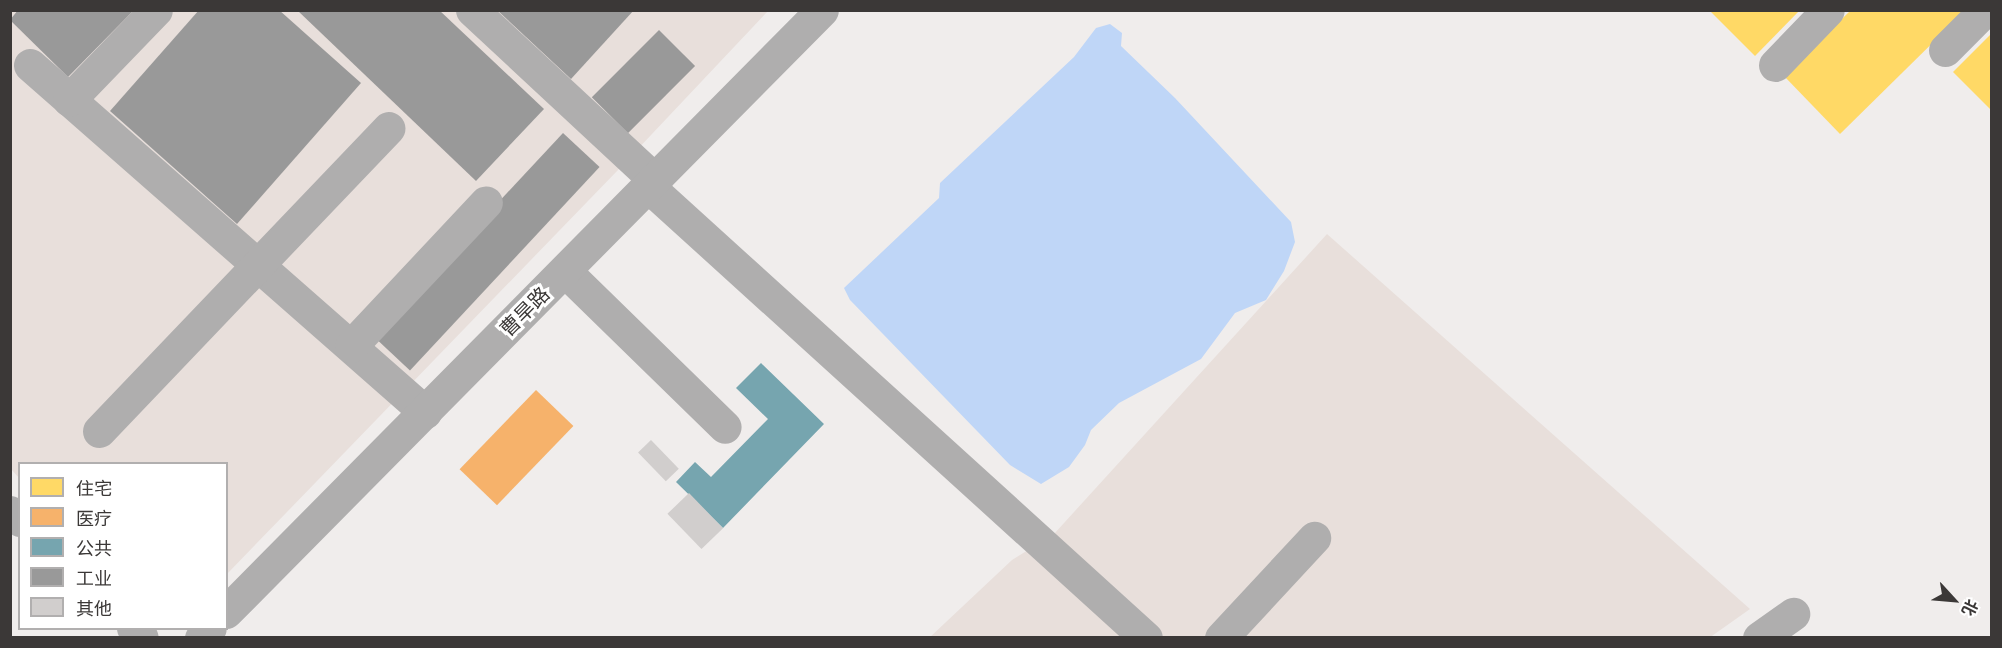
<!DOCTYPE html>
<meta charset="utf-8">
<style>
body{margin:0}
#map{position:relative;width:2002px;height:648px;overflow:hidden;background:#f0edec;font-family:"Source Serif 4","Noto Sans SC",serif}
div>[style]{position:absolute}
.built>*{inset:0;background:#e8dfdb}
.water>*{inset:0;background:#bfd6f7}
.homes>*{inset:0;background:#ffd966}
.health>*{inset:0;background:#f6b26b;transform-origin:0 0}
.public>*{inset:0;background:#76a5af}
.industry>*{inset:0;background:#999;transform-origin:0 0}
.building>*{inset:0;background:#d1cecd;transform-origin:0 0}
.minor>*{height:33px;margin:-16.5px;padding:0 16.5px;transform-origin:16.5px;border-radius:16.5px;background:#afaeae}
span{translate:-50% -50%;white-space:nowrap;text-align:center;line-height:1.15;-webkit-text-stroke:6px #fff;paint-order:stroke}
.street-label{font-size:20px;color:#3b3837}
.frame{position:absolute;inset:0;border:12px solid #3b3837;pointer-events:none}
.legend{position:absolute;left:18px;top:462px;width:210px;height:168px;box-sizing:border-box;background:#fff;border:2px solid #b1afaf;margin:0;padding:8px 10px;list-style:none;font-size:18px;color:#3b3837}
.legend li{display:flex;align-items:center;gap:12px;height:30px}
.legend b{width:30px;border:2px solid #b1afaf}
.north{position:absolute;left:1924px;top:570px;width:60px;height:60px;-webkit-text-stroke:4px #fff;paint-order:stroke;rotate:116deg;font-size:16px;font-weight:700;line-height:24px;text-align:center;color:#3b3837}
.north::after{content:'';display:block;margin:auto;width:21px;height:27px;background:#3b3837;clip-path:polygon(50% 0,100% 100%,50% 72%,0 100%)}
</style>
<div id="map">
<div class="built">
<div style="clip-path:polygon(10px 11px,768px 11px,618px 170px,227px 574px,226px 464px,20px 464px,19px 478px,11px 469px)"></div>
<div style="clip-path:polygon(1327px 234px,1750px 609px,1709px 638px,929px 638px,1012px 560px,1054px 534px)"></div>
</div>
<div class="water">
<div style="clip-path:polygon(1110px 24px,1122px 33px,1121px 46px,1175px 98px,1291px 222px,1295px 242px,1284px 271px,1266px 300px,1235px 313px,1201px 359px,1119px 403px,1091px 430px,1085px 445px,1069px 467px,1041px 484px,1010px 465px,850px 300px,844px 288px,939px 198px,940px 183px,1074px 57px,1096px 28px)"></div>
</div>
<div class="homes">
<div style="clip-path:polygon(1709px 10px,1800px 10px,1755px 56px)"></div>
<div style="clip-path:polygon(1851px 10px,1966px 10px,1840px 134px,1784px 76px)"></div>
<div style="clip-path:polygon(1992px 33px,1992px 111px,1953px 72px)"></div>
</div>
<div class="health">
<div style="left:536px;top:390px;width:52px;height:110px;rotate:44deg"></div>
</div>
<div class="public">
<div style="clip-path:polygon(761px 363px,824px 424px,723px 528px,676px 482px,695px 462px,711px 477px,768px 419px,736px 388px)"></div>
</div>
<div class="industry">
<div style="clip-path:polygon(18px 10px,134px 10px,68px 77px,10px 20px)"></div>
<div style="clip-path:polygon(199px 10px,279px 10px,361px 83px,237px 224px,110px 111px)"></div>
<div style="clip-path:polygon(297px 10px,439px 10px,544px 109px,476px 181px)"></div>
<div style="clip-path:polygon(497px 10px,634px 10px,571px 79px)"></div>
<div style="left:659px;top:30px;width:51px;height:95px;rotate:45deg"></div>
<div style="left:563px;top:133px;width:50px;height:278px;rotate:43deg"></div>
</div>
<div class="building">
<div style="left:651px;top:440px;width:40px;height:18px;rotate:46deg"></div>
<div style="left:689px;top:493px;width:49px;height:30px;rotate:46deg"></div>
</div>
<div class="minor">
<div style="left:472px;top:10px;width:251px;rotate:42.9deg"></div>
<div style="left:1945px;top:50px;width:57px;rotate:-45deg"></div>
<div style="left:30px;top:65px;width:526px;rotate:41.3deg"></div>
<div style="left:1775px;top:65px;width:76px;rotate:-46.1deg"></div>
<div style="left:69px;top:100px;width:125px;rotate:-46deg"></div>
<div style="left:649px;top:187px;width:671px;rotate:42.22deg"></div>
<div style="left:565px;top:271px;width:223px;rotate:44.3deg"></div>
<div style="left:351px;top:346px;width:197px;rotate:-46.8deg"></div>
<div style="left:99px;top:431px;width:419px;rotate:-46.3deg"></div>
<div style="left:10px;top:512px;width:13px;rotate:39deg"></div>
<div style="left:226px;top:612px;width:847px;rotate:-45.29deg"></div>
<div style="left:133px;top:628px;width:13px;rotate:48deg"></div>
<div style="left:201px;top:638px;width:13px;rotate:-48deg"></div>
<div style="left:1221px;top:638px;width:137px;rotate:-47.1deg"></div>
<div style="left:1759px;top:638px;width:42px;rotate:-35.2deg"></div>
</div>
<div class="street-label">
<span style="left:525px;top:312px;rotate:-45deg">曹旱路</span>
</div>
<div class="frame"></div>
<ul class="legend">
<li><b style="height:16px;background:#ffd966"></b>住宅</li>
<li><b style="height:16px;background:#f6b26b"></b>医疗</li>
<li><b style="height:16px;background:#76a5af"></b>公共</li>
<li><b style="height:16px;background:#999"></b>工业</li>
<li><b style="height:16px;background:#d1cecd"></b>其他</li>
</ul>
<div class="north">北</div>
</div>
